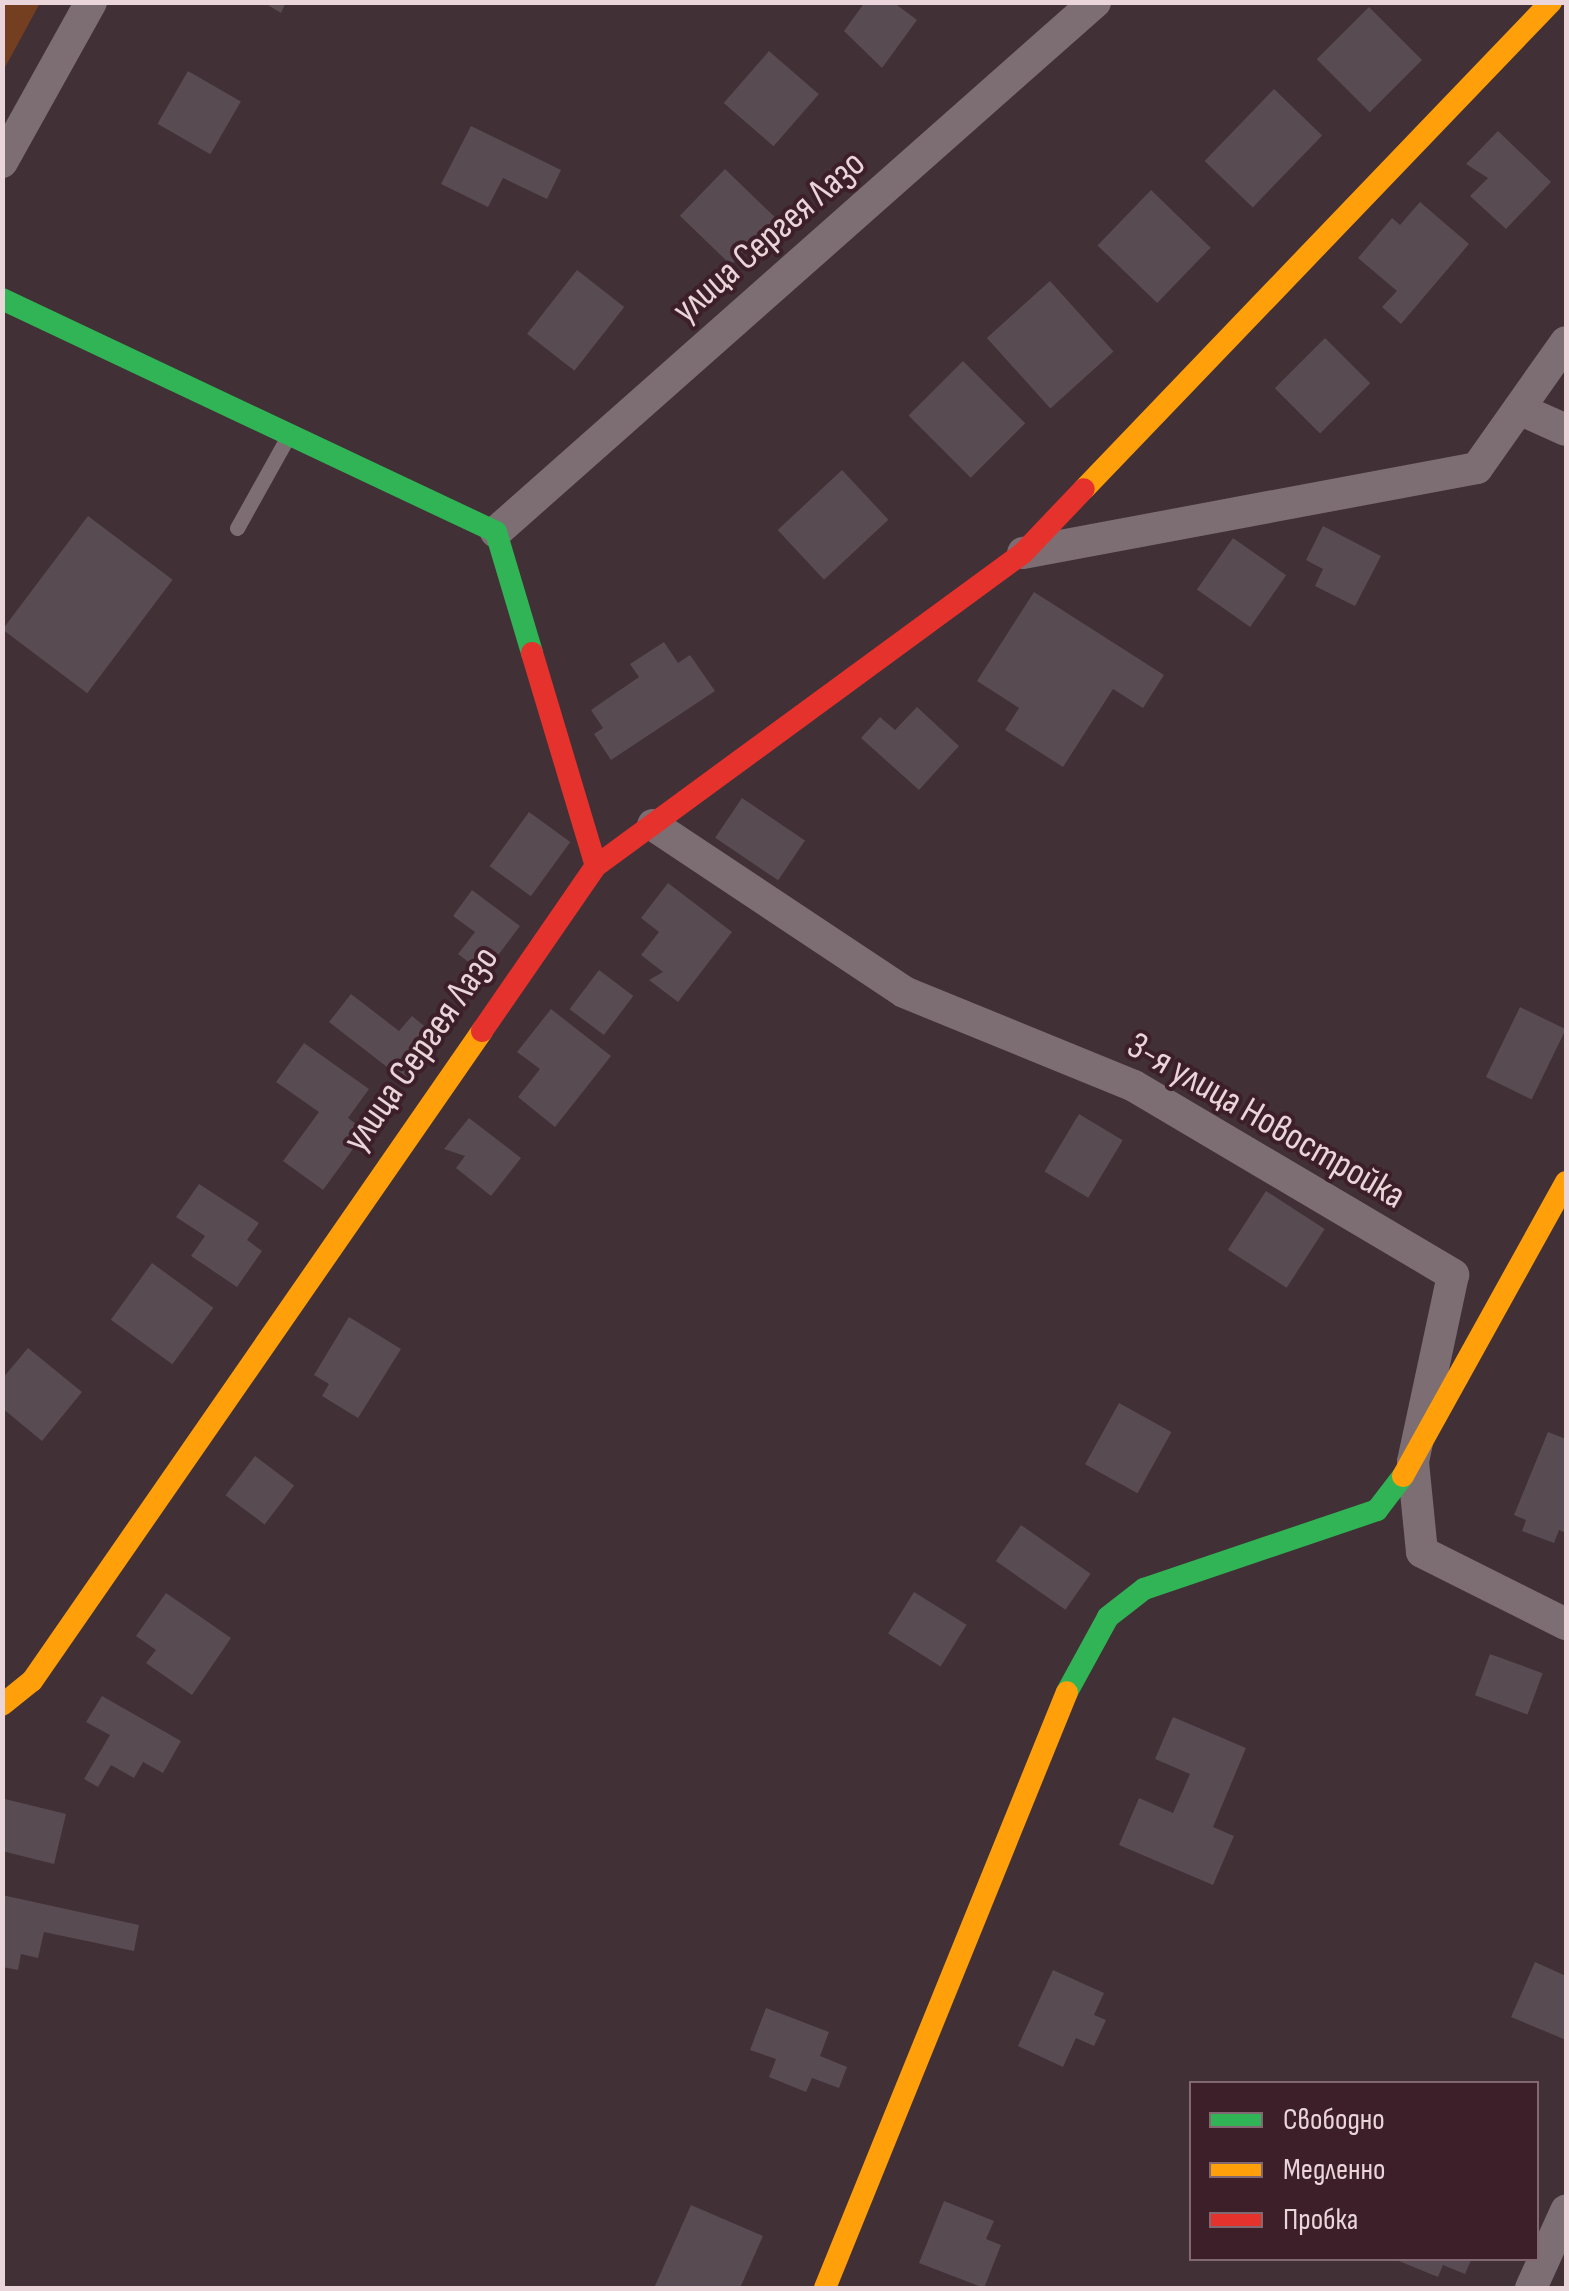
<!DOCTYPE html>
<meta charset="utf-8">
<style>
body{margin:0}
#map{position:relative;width:1569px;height:2291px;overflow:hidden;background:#413036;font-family:"Sofia Sans Condensed",sans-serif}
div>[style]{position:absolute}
.green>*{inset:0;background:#743e20}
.building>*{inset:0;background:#584b51;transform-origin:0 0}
.lane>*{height:15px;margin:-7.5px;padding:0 7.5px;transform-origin:7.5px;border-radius:7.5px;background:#7d6e73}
.street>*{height:32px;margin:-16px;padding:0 16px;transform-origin:16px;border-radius:16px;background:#7d6e73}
.fast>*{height:22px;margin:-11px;padding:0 11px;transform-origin:11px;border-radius:11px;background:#30b455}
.slow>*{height:22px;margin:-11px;padding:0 11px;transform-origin:11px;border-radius:11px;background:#ff9f0a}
.jam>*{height:22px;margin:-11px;padding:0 11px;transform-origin:11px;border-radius:11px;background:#e5322d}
span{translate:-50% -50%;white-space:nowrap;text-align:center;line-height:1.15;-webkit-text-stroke:8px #3d1f2a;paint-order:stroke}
.street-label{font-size:38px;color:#ead5db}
.frame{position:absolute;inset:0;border:5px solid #ead5db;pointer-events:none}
.legend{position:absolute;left:1189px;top:2081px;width:350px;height:180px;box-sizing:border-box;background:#3d1f2a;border:2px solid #826871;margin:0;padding:12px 18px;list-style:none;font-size:30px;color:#ead5db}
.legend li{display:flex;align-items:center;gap:20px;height:50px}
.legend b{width:50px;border:2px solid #826871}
</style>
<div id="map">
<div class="green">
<div style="clip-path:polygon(3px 2px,40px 3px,3px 71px,2px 3px)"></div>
</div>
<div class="building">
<div style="clip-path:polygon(263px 2px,286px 2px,281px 13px)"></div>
<div style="clip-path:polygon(865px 2px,893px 2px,917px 20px,882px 68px,844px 31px)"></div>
<div style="left:1369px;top:7px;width:75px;height:74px;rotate:45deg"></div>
<div style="left:769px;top:51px;width:66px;height:69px;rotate:41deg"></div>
<div style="left:188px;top:71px;width:61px;height:61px;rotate:30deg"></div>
<div style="left:1274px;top:89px;width:67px;height:100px;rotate:44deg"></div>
<div style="clip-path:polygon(471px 126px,561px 170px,547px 199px,503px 178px,488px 207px,441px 184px)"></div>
<div style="clip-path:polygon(1498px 131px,1551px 182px,1506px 229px,1470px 196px,1488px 178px,1466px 164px)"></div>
<div style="left:725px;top:169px;width:71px;height:65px;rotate:44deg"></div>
<div style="left:1151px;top:190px;width:83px;height:77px;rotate:44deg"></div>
<div style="clip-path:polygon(1420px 202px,1469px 244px,1401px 324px,1382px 307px,1397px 291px,1358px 258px,1392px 218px,1400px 225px)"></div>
<div style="left:577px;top:270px;width:60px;height:81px;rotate:38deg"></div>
<div style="left:1050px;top:281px;width:95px;height:85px;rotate:48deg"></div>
<div style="left:1325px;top:338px;width:64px;height:71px;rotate:45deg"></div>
<div style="left:963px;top:361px;width:88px;height:77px;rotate:45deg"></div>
<div style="left:842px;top:470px;width:68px;height:88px;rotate:47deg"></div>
<div style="left:88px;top:516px;width:106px;height:142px;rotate:37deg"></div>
<div style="clip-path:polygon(1323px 526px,1381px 556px,1355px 606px,1315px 586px,1323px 569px,1306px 560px)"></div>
<div style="left:1233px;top:538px;width:65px;height:63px;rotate:35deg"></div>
<div style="clip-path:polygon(1034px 592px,1164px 675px,1143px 708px,1113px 689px,1063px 767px,1005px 730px,1019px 708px,977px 681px)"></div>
<div style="clip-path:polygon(664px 642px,678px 663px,690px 655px,715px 691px,611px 760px,594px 734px,603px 728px,591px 710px,639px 677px,630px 664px)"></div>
<div style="clip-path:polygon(917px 707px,959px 746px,919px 790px,861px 738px,880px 717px,895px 730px)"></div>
<div style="left:742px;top:798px;width:76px;height:48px;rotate:34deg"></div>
<div style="left:529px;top:812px;width:51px;height:67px;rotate:36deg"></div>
<div style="clip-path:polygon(668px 883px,732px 932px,678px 1002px,649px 980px,663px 972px,641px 955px,659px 932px,641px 918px)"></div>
<div style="clip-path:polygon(472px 890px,520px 926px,484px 974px,458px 954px,475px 932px,453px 916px)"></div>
<div style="left:599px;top:970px;width:43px;height:49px;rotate:37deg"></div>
<div style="clip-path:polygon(351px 994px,399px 1031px,412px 1016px,439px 1038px,405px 1081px,329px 1022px)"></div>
<div style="left:1520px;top:1007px;width:51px;height:78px;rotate:26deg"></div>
<div style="clip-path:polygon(551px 1009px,611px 1056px,555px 1127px,518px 1097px,540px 1069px,517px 1052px)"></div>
<div style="clip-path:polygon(304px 1043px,369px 1089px,348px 1118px,366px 1131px,323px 1190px,283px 1161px,319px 1112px,276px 1082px)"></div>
<div style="left:1079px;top:1114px;width:51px;height:67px;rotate:31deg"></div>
<div style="clip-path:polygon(469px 1118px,521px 1158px,491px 1196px,456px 1168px,465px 1156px,444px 1149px)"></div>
<div style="clip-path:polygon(199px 1184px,259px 1223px,247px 1240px,262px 1251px,237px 1287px,191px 1256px,205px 1236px,176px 1217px)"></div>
<div style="left:1266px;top:1191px;width:70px;height:70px;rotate:33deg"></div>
<div style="left:152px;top:1263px;width:76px;height:70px;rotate:36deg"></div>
<div style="clip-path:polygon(349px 1317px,401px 1349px,358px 1418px,322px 1396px,329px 1384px,314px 1375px)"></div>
<div style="clip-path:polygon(28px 1348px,82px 1392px,42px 1441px,2px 1408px,2px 1379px)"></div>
<div style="left:1119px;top:1403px;width:60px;height:70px;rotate:29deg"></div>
<div style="clip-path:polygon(1548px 1432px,1566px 1439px,1566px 1533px,1559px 1530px,1554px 1543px,1522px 1531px,1526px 1520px,1514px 1515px)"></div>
<div style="left:255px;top:1456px;width:49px;height:49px;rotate:37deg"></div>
<div style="left:1021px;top:1525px;width:85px;height:44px;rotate:35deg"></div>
<div style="left:914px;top:1592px;width:62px;height:49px;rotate:32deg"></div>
<div style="clip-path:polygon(166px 1593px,231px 1638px,192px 1695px,146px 1663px,156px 1650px,136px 1636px)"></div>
<div style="left:1490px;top:1654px;width:56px;height:44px;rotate:20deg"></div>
<div style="clip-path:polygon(102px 1696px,181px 1741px,163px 1773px,143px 1762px,134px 1778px,111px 1765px,98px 1787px,84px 1779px,110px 1735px,86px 1722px)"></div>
<div style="clip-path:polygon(1173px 1717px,1246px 1748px,1213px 1827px,1234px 1836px,1213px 1885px,1119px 1845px,1139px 1798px,1173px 1813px,1190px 1774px,1155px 1759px)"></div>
<div style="clip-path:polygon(5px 1799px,66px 1814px,54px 1864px,2px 1851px)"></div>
<div style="clip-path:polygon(2px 1895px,139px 1925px,134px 1951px,44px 1932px,38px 1958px,21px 1954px,18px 1970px,2px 1967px)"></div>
<div style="clip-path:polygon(1535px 1962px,1566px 1976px,1566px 2040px,1511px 2017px)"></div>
<div style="clip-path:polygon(1053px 1970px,1104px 1993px,1094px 2015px,1106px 2020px,1094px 2046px,1076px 2038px,1063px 2067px,1018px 2046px)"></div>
<div style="clip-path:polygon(766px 2008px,829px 2032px,820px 2056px,847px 2067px,839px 2088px,812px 2078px,806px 2092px,769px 2077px,776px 2059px,750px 2050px)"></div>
<div style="clip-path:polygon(944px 2201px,994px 2221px,986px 2239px,1001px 2245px,984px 2288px,919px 2263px)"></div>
<div style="clip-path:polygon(691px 2205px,763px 2236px,740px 2288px,654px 2288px)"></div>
<div style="clip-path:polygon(1472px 2258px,1465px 2274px,1443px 2265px,1438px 2277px,1394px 2259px)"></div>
</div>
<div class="lane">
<div style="left:237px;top:528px;width:101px;rotate:-60.9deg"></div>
</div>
<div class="street">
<div style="left:2px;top:162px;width:183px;rotate:-60.9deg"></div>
<div style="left:1519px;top:409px;width:51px;rotate:24.1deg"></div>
<div style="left:496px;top:532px;width:800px;rotate:-41.5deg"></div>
<div style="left:1023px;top:553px;width:462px;rotate:-10.6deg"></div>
<div style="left:1477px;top:468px;width:154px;rotate:-54.8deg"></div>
<div style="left:653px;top:825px;width:301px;rotate:33.6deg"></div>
<div style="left:904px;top:992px;width:248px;rotate:22.2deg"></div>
<div style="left:1134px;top:1086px;width:371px;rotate:30.6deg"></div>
<div style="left:1453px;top:1275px;width:191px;rotate:102.1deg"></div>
<div style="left:1413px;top:1462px;width:90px;rotate:84.3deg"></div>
<div style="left:1422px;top:1552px;width:161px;rotate:26.6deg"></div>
<div style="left:1531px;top:2288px;width:85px;rotate:-65.6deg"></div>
</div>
<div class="fast">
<div style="left:2px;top:299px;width:546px;rotate:25.25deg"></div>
<div style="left:496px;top:532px;width:126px;rotate:73.4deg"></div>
<div style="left:1067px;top:1692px;width:85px;rotate:-61.3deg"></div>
<div style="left:1108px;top:1617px;width:46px;rotate:-37.9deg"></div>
<div style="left:1144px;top:1589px;width:246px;rotate:-18.7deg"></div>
<div style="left:1377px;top:1510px;width:43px;rotate:-52.6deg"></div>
</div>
<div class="slow">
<div style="left:1084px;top:489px;width:675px;rotate:-46.2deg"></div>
<div style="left:1403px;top:1476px;width:336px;rotate:-61deg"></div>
<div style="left:2px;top:1705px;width:38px;rotate:-39deg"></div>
<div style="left:32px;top:1681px;width:791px;rotate:-55.3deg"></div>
<div style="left:825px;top:2288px;width:643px;rotate:-67.9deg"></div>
</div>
<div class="jam">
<div style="left:532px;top:653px;width:222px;rotate:73.3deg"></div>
<div style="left:482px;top:1031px;width:201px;rotate:-55.4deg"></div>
<div style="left:596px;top:866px;width:529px;rotate:-36.24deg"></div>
<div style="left:1023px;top:553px;width:88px;rotate:-46.4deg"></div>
</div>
<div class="street-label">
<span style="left:769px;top:237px;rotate:-41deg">улица Сергея Лазо</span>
<span style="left:421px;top:1049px;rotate:-55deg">улица Сергея Лазо</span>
<span style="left:1266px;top:1121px;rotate:30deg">3-я улица Новостройка</span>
</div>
<div class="frame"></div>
<ul class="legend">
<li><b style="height:12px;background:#30b455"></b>Свободно</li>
<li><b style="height:12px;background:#ff9f0a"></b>Медленно</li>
<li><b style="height:12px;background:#e5322d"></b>Пробка</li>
</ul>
</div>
